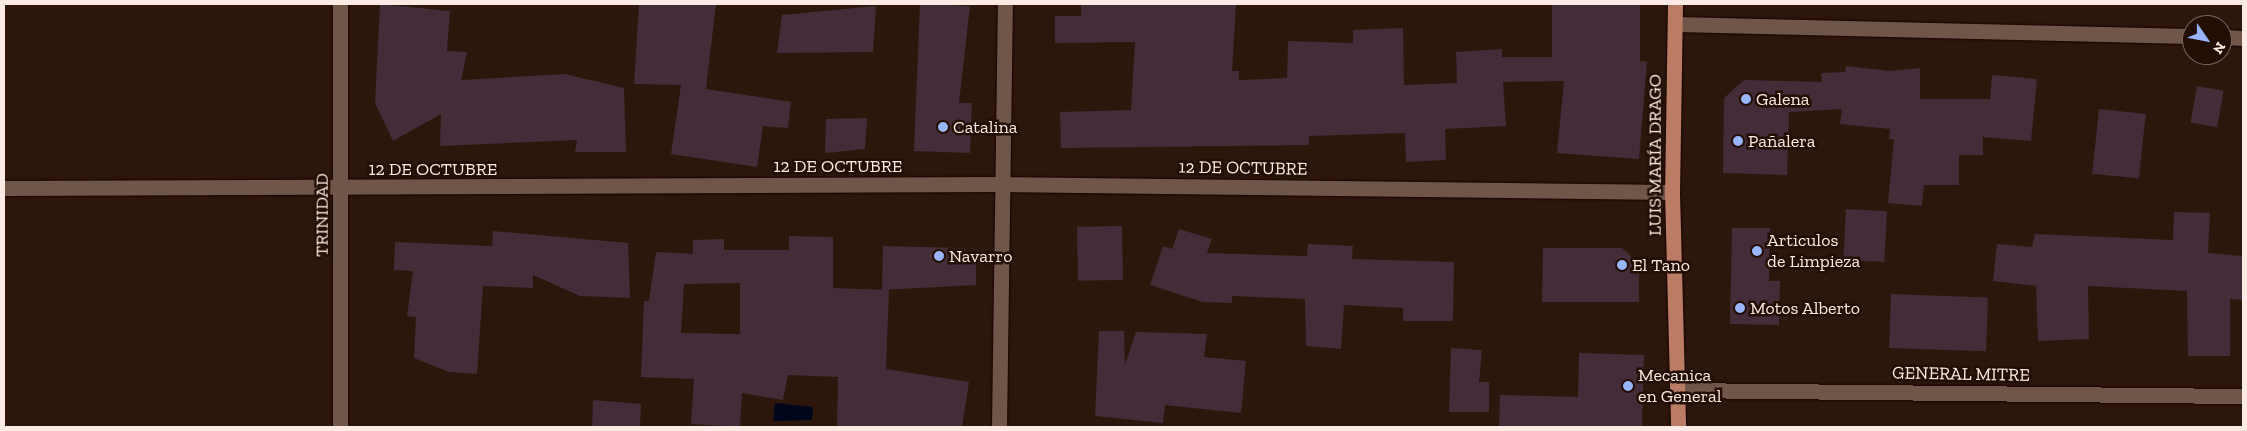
<!DOCTYPE html>
<meta charset="utf-8">
<style>
body{margin:0}
#map{position:relative;width:2247px;height:431px;overflow:hidden;background:#2d170c;font-family:"Zilla Slab",serif}
div>[style]{position:absolute}
.water>*{inset:0;background:#00061c}
.building>*{inset:0;background:#442c38;transform-origin:0 0}
.roads{filter:drop-shadow(0 0 1px #140300) drop-shadow(0 0 1px #140300)}
.minor>*{height:15px;margin:-7.5px;padding:0 7.5px;transform-origin:7.5px;border-radius:7.5px;background:#705649}
.major>*{height:15px;margin:-7.5px;padding:0 7.5px;transform-origin:7.5px;border-radius:7.5px;background:#bb7c65}
.dots>*{width:14px;height:14px;translate:-50% -50%;box-sizing:border-box;border:2px solid #230e04;border-radius:50%}
span{translate:-50% -50%;white-space:nowrap;text-align:center;line-height:1.15;-webkit-text-stroke:5px #230e04;paint-order:stroke}
.poi-label{font-size:18px;color:#fbebe4}
.left{translate:0 -50%;text-align:left}
.street-label{font-size:18px;color:#fbebe4}
.frame{position:absolute;inset:0;border:5px solid #fbebe4;pointer-events:none}
.north{position:absolute;left:2182px;top:15px;width:50px;height:50px;box-sizing:border-box;background:#230e04;border:1px solid #79665e;border-radius:50%;rotate:123deg;font-size:14px;font-weight:700;line-height:20px;text-align:center;color:#fbebe4}
.north::after{content:'';display:block;margin:auto;width:18px;height:22px;background:#98b5fd;clip-path:polygon(50% 0,100% 100%,50% 72%,0 100%)}
</style>
<div id="map">
<div class="water">
<div style="clip-path:polygon(775px 403px,813px 407px,812px 420px,773px 421px)"></div>
</div>
<div class="building">
<div style="clip-path:polygon(380px 4px,450px 11px,447px 51px,467px 52px,461px 80px,565px 74px,624px 88px,626px 152px,575px 152px,577px 140px,440px 146px,441px 114px,393px 141px,375px 103px)"></div>
<div style="clip-path:polygon(639px 4px,716px 4px,706px 89px,791px 102px,788px 128px,763px 126px,757px 167px,671px 154px,681px 85px,634px 84px)"></div>
<div style="clip-path:polygon(920px 4px,970px 6px,959px 103px,972px 103px,970px 153px,914px 151px)"></div>
<div style="clip-path:polygon(1081px 4px,1236px 4px,1232px 71px,1239px 71px,1239px 80px,1287px 78px,1288px 41px,1353px 43px,1353px 30px,1403px 28px,1404px 85px,1457px 83px,1456px 52px,1502px 49px,1502px 57px,1552px 57px,1552px 4px,1640px 4px,1640px 61px,1647px 62px,1639px 159px,1557px 153px,1564px 81px,1503px 82px,1506px 126px,1445px 129px,1446px 160px,1406px 162px,1405px 133px,1309px 136px,1309px 145px,1061px 148px,1060px 112px,1131px 110px,1135px 42px,1055px 43px,1055px 16px,1081px 16px)"></div>
<div style="clip-path:polygon(876px 6px,873px 52px,777px 53px,782px 15px)"></div>
<div style="clip-path:polygon(1846px 66px,1890px 71px,1920px 68px,1920px 99px,1990px 99px,1992px 75px,2037px 79px,2031px 141px,1983px 137px,1983px 155px,1959px 155px,1959px 185px,1924px 185px,1922px 206px,1888px 203px,1894px 139px,1889px 139px,1890px 129px,1840px 124px,1842px 109px,1789px 112px,1787px 175px,1723px 173px,1724px 98px,1744px 80px,1822px 82px,1821px 73px,1845px 72px)"></div>
<div style="left:2197px;top:86px;width:27px;height:37px;rotate:10deg"></div>
<div style="left:2099px;top:109px;width:47px;height:65px;rotate:6deg"></div>
<div style="clip-path:polygon(867px 118px,865px 149px,825px 153px,826px 119px)"></div>
<div style="left:1846px;top:209px;width:41px;height:51px;rotate:3deg"></div>
<div style="clip-path:polygon(2174px 212px,2210px 213px,2208px 253px,2243px 256px,2243px 300px,2230px 299px,2230px 356px,2188px 356px,2187px 291px,2088px 286px,2089px 339px,2038px 341px,2036px 286px,1993px 281px,1997px 244px,2032px 247px,2035px 234px,2173px 240px)"></div>
<div style="left:1122px;top:226px;width:54px;height:45px;rotate:89deg"></div>
<div style="clip-path:polygon(1732px 228px,1770px 228px,1769px 281px,1780px 281px,1779px 325px,1730px 324px)"></div>
<div style="clip-path:polygon(1179px 229px,1212px 239px,1207px 253px,1307px 256px,1308px 244px,1353px 246px,1352px 259px,1454px 262px,1453px 321px,1403px 321px,1403px 308px,1344px 305px,1341px 349px,1306px 346px,1305px 299px,1232px 296px,1232px 303px,1203px 302px,1150px 285px,1163px 246px,1172px 249px)"></div>
<div style="clip-path:polygon(493px 231px,628px 243px,630px 298px,580px 296px,533px 275px,533px 288px,483px 286px,477px 374px,449px 372px,414px 358px,416px 317px,407px 316px,413px 271px,394px 270px,395px 242px,492px 246px)"></div>
<div style="clip-path:polygon(evenodd,789px 236px,833px 237px,833px 288px,889px 290px,886px 369px,969px 382px,962px 427px,837px 427px,838px 377px,788px 375px,783px 400px,742px 393px,740px 427px,691px 424px,694px 379px,641px 377px,644px 301px,649px 301px,656px 252px,693px 254px,693px 240px,724px 239px,724px 250px,789px 250px,789px 236px,740px 283px,740px 334px,681px 333px,684px 284px,740px 283px)"></div>
<div style="clip-path:polygon(883px 246px,963px 248px,976px 260px,976px 285px,882px 290px)"></div>
<div style="clip-path:polygon(1543px 248px,1622px 248px,1639px 264px,1639px 302px,1542px 302px)"></div>
<div style="left:1891px;top:294px;width:97px;height:54px;rotate:2deg"></div>
<div style="clip-path:polygon(1099px 331px,1124px 331px,1125px 365px,1136px 332px,1207px 334px,1204px 357px,1246px 361px,1241px 413px,1165px 405px,1163px 423px,1095px 416px)"></div>
<div style="clip-path:polygon(1451px 348px,1482px 350px,1479px 382px,1489px 382px,1489px 412px,1449px 412px)"></div>
<div style="clip-path:polygon(1579px 353px,1644px 355px,1642px 427px,1499px 427px,1500px 395px,1578px 397px)"></div>
<div style="clip-path:polygon(593px 400px,641px 404px,640px 427px,592px 427px)"></div>
</div>
<div class="roads">
<div class="minor">
<div style="left:340px;top:4px;width:423px;rotate:90deg"></div>
<div style="left:1675px;top:24px;width:517px;rotate:1.33deg"></div>
<div style="left:2222px;top:37px;width:21px;rotate:3deg"></div>
<div style="left:4px;top:188px;width:997px;rotate:-0.23deg"></div>
<div style="left:1001px;top:184px;width:671px;rotate:0.68deg"></div>
<div style="left:1677px;top:390px;width:566px;rotate:0.61deg"></div>
<div style="left:999px;top:427px;width:423px;rotate:-89.2deg"></div>
</div>
<div class="major">
<div style="left:1675px;top:4px;width:188px;rotate:90.9deg"></div>
<div style="left:1672px;top:192px;width:235px;rotate:88.5deg"></div>
</div>
</div>
<div class="dots">
<div style="left:1746px;top:99px;background:#98b5fd"></div>
<div style="left:943px;top:127px;background:#98b5fd"></div>
<div style="left:1738px;top:141px;background:#98b5fd"></div>
<div style="left:1757px;top:251px;background:#98b5fd"></div>
<div style="left:939px;top:256px;background:#98b5fd"></div>
<div style="left:1622px;top:265px;background:#98b5fd"></div>
<div style="left:1740px;top:308px;background:#98b5fd"></div>
<div style="left:1628px;top:386px;background:#98b5fd"></div>
</div>
<div class="poi-label">
<span class="left" style="left:1756px;top:99px">Galena</span>
<span class="left" style="left:953px;top:127px">Catalina</span>
<span class="left" style="left:1748px;top:141px">Pañalera</span>
<span class="left" style="left:1767px;top:251px">Articulos<br>de Limpieza</span>
<span class="left" style="left:949px;top:256px">Navarro</span>
<span class="left" style="left:1632px;top:265px">El Tano</span>
<span class="left" style="left:1750px;top:308px">Motos Alberto</span>
<span class="left" style="left:1638px;top:386px">Mecanica<br>en General</span>
</div>
<div class="street-label">
<span style="left:1655px;top:155px;rotate:-90deg">LUIS MARÍA DRAGO</span>
<span style="left:838px;top:166px">12 DE OCTUBRE</span>
<span style="left:1243px;top:168px;rotate:1deg">12 DE OCTUBRE</span>
<span style="left:433px;top:169px">12 DE OCTUBRE</span>
<span style="left:322px;top:215px;rotate:-90deg">TRINIDAD</span>
<span style="left:1961px;top:374px;rotate:1deg">GENERAL MITRE</span>
</div>
<div class="frame"></div>
<div class="north">N</div>
</div>
